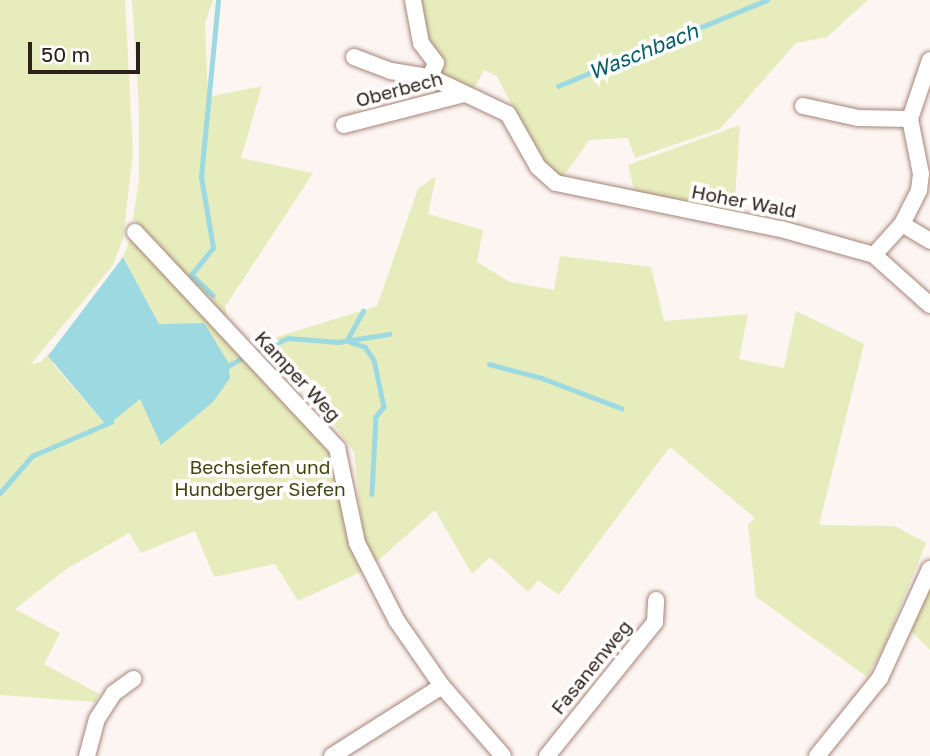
<!DOCTYPE html>
<style>
body{margin:0}
#map{position:relative;width:930px;height:756px;overflow:hidden;background:#fcf5f2;font-family:"Golos Text",sans-serif}
div>[style]{position:absolute}
.green>*{inset:0;background:#e7ecbd}
.water>*{inset:0;background:#9cd9e1}
.stream>*{height:4.5px;margin:-2.25px;padding:0 2.25px;transform-origin:2.25px;border-radius:2.25px;background:#9cd9e1}
.roads{filter:drop-shadow(0 0 2px #a68579) drop-shadow(0 0 2px #a68579)}
.minor>*{height:16px;margin:-8px;padding:0 8px;transform-origin:8px;border-radius:8px;background:#fff}
span{translate:-50% -50%;white-space:nowrap;text-align:center;line-height:1.15;-webkit-text-stroke:7px #fff;paint-order:stroke}
.street-label{font-size:19px;color:#2c201b}
.park-label{font-size:19px;color:#42460f}
.water-label{font-size:21px;color:#065e67;font-style:italic}
.scale{position:absolute;left:28px;top:42px;width:112px;height:32px;box-sizing:border-box;border:4px solid #2c201b;border-top:0;padding-left:9px;font-size:21px;line-height:24px;white-space:nowrap;color:#2c201b;-webkit-text-stroke:5px #fff;paint-order:stroke}
</style>
<div id="map">
<div class="green">
<div style="clip-path:polygon(0 0,125px 0,133px 153px,123px 238px,113px 265px,31px 364px,41px 362px,50px 352px,54px 365px,107px 426px,204px 323px,159px 324px,123px 257px,131px 237px,342px 457px,363px 571px,298px 601px,275px 564px,214px 577px,195px 531px,141px 553px,129px 533px,68px 568px,15px 609px,60px 633px,44px 664px,99px 694px,95px 702px,0 695px)"></div>
<div style="clip-path:polygon(132px 0,213px 0,205px 23px,208px 97px,262px 86px,241px 158px,313px 173px,225px 307px,228px 319px,133px 219px,139px 180px,139px 112px)"></div>
<div style="clip-path:polygon(417px 0,868px 0,827px 37px,796px 43px,720px 129px,635px 158px,628px 138px,589px 140px,562px 179px,540px 161px,497px 76px,484px 70px,473px 91px,440px 73px,429px 51px)"></div>
<div style="clip-path:polygon(740px 125px,734px 213px,635px 193px,628px 165px)"></div>
<div style="clip-path:polygon(436px 176px,428px 214px,483px 230px,477px 262px,510px 282px,554px 290px,560px 256px,651px 267px,664px 321px,748px 314px,739px 359px,784px 368px,796px 311px,864px 344px,819px 525px,895px 526px,926px 543px,884px 647px,867px 677px,756px 597px,748px 525px,755px 518px,670px 447px,559px 595px,538px 580px,528px 592px,490px 557px,472px 574px,435px 510px,374px 564px,363px 536px,354px 452px,305px 385px,257px 347px,264px 341px,377px 306px,418px 189px)"></div>
<div style="clip-path:polygon(930px 578px,930px 650px,908px 628px)"></div>
</div>
<div class="water">
<div style="clip-path:polygon(123px 257px,159px 324px,204px 323px,228px 362px,230px 378px,213px 402px,161px 445px,140px 399px,107px 426px,48px 356px)"></div>
</div>
<div class="stream">
<div style="left:558px;top:86px;width:226px;rotate:-22.4deg"></div>
<div style="left:213px;top:296px;width:30px;rotate:-136deg"></div>
<div style="left:191px;top:275px;width:35px;rotate:-51deg"></div>
<div style="left:213px;top:248px;width:72px;rotate:-99.6deg"></div>
<div style="left:201px;top:177px;width:178px;rotate:-84.5deg"></div>
<div style="left:347px;top:340px;width:33px;rotate:-61deg"></div>
<div style="left:350px;top:342px;width:16px;rotate:18deg"></div>
<div style="left:365px;top:347px;width:16px;rotate:55deg"></div>
<div style="left:374px;top:360px;width:48px;rotate:78deg"></div>
<div style="left:384px;top:407px;width:13px;rotate:129deg"></div>
<div style="left:376px;top:417px;width:77px;rotate:93deg"></div>
<div style="left:254px;top:352px;width:37px;rotate:-22deg"></div>
<div style="left:288px;top:338px;width:50px;rotate:4.6deg"></div>
<div style="left:338px;top:342px;width:52px;rotate:-8.9deg"></div>
<div style="left:489px;top:364px;width:55px;rotate:14.8deg"></div>
<div style="left:542px;top:378px;width:85px;rotate:20.8deg"></div>
<div style="left:226px;top:367px;width:23px;rotate:-29deg"></div>
<div style="left:0;top:493px;width:49px;rotate:-49.1deg"></div>
<div style="left:32px;top:456px;width:86px;rotate:-23.3deg"></div>
</div>
<div class="roads">
<div class="minor">
<div style="left:413px;top:0;width:44px;rotate:79.5deg"></div>
<div style="left:421px;top:43px;width:25px;rotate:53deg"></div>
<div style="left:436px;top:63px;width:15px;rotate:113deg"></div>
<div style="left:354px;top:57px;width:40px;rotate:21deg"></div>
<div style="left:391px;top:71px;width:39px;rotate:9deg"></div>
<div style="left:430px;top:77px;width:86px;rotate:25.4deg"></div>
<div style="left:508px;top:114px;width:61px;rotate:60.5deg"></div>
<div style="left:538px;top:167px;width:24px;rotate:42deg"></div>
<div style="left:556px;top:183px;width:230px;rotate:11.6deg"></div>
<div style="left:781px;top:229px;width:97px;rotate:15.6deg"></div>
<div style="left:874px;top:255px;width:75px;rotate:41.8deg"></div>
<div style="left:803px;top:106px;width:56px;rotate:12.3deg"></div>
<div style="left:858px;top:118px;width:52px;rotate:1.1deg"></div>
<div style="left:344px;top:125px;width:124px;rotate:-14.5deg"></div>
<div style="left:902px;top:224px;width:33px;rotate:31deg"></div>
<div style="left:135px;top:232px;width:296px;rotate:46.9deg"></div>
<div style="left:337px;top:448px;width:97px;rotate:78.1deg"></div>
<div style="left:357px;top:543px;width:88px;rotate:62.9deg"></div>
<div style="left:397px;top:621px;width:79px;rotate:55.3deg"></div>
<div style="left:442px;top:686px;width:93px;rotate:48.9deg"></div>
<div style="left:874px;top:255px;width:42px;rotate:-47.9deg"></div>
<div style="left:902px;top:224px;width:38px;rotate:-63deg"></div>
<div style="left:919px;top:190px;width:16px;rotate:-83deg"></div>
<div style="left:921px;top:174px;width:56px;rotate:-101.3deg"></div>
<div style="left:910px;top:119px;width:62px;rotate:-71.3deg"></div>
<div style="left:87px;top:756px;width:38px;rotate:-75deg"></div>
<div style="left:97px;top:719px;width:31px;rotate:-57deg"></div>
<div style="left:114px;top:693px;width:24px;rotate:-36deg"></div>
<div style="left:332px;top:756px;width:130px;rotate:-32.5deg"></div>
<div style="left:547px;top:756px;width:172px;rotate:-51.1deg"></div>
<div style="left:655px;top:622px;width:22px;rotate:-87deg"></div>
<div style="left:817px;top:756px;width:100px;rotate:-51.1deg"></div>
<div style="left:880px;top:678px;width:120px;rotate:-65.4deg"></div>
</div>
</div>
<div class="street-label">
<span style="left:399px;top:89px;rotate:-15deg">Oberbech</span>
<span style="left:744px;top:201px;rotate:11deg">Hoher Wald</span>
<span style="left:298px;top:376px;rotate:47deg">Kamper Weg</span>
<span style="left:591px;top:667px;rotate:-51deg">Fasanenweg</span>
</div>
<div class="park-label">
<span style="left:260px;top:478px">Bechsiefen und<br>Hundberger Siefen</span>
</div>
<div class="water-label">
<span style="left:643px;top:51px;rotate:-22deg">Waschbach</span>
</div>
<div class="scale">50 m</div>
</div>
